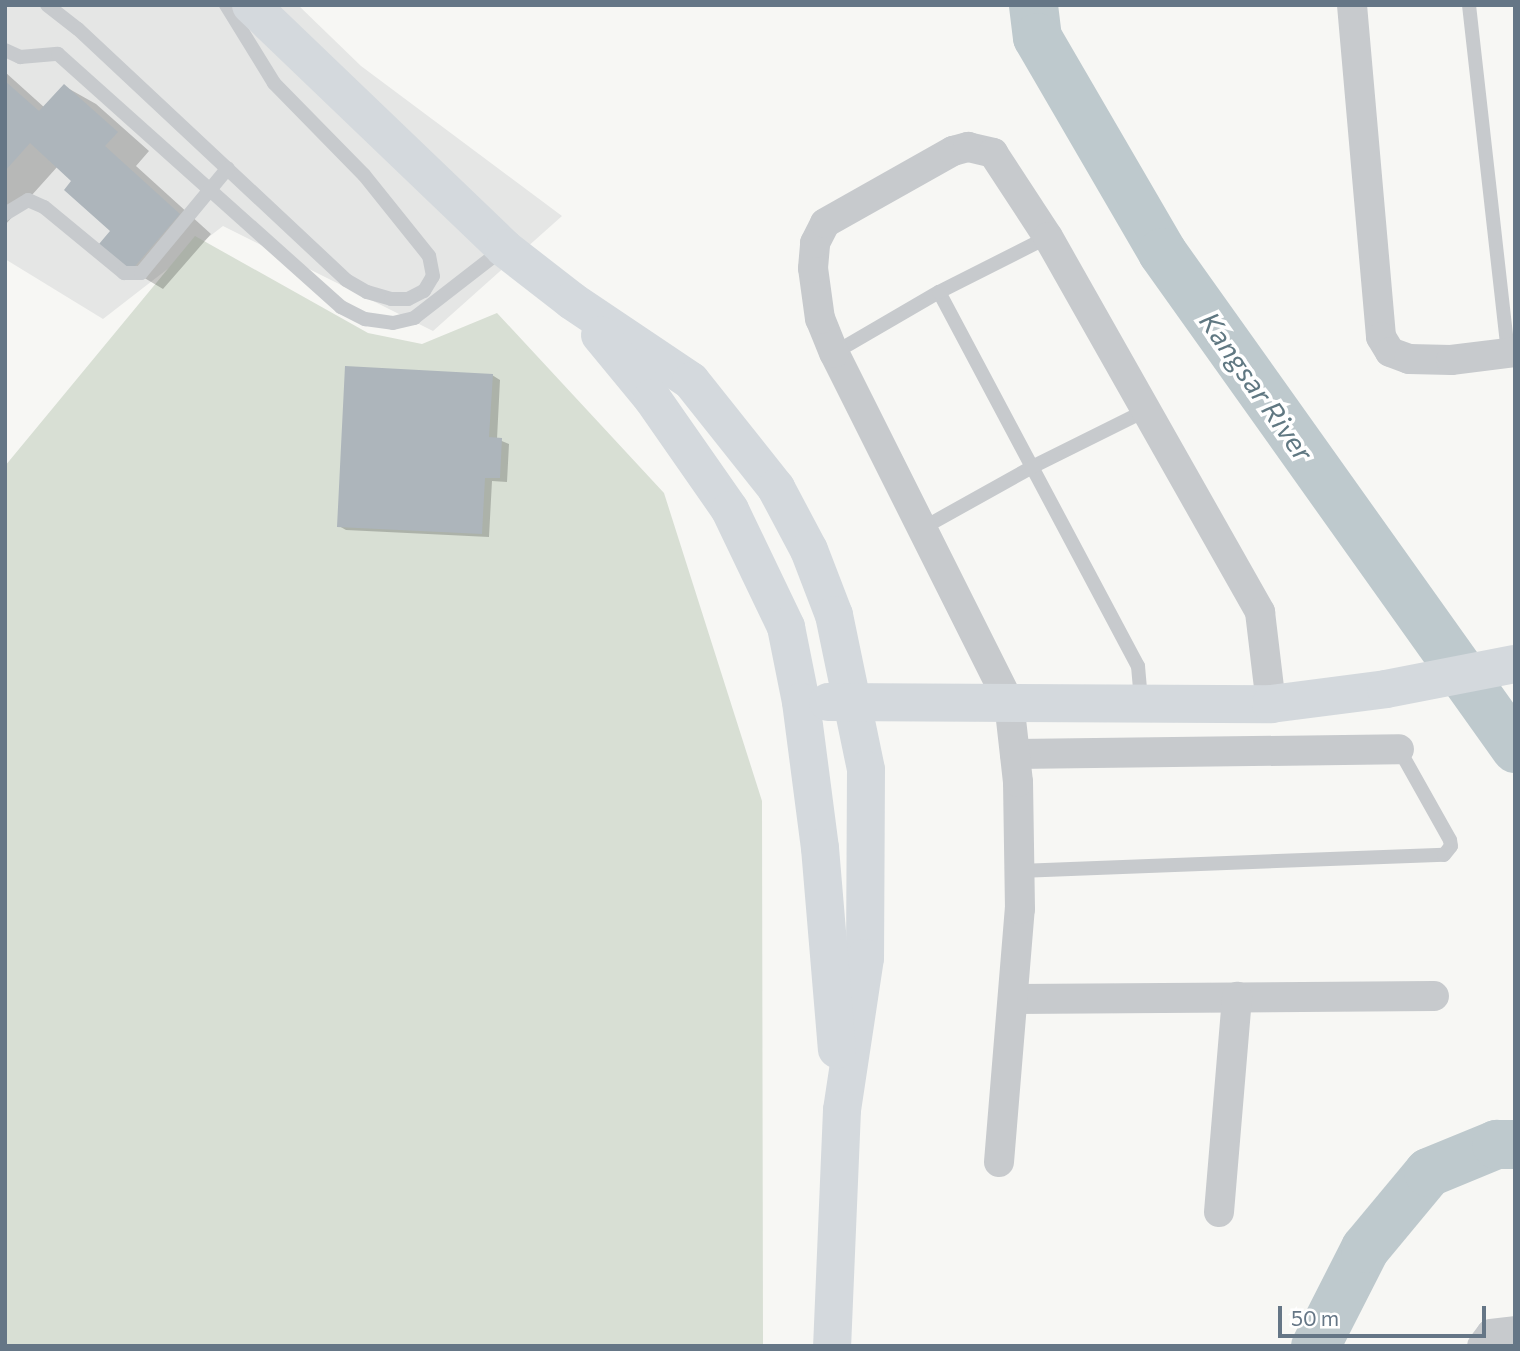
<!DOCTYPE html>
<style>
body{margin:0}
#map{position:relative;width:1520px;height:1351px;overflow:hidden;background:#f7f7f4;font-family:Commissioner,sans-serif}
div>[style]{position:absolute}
.built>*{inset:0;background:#e5e6e5}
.green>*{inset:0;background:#d8dfd4}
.shadow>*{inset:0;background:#0003}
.river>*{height:49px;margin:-24.5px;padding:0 24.5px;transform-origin:24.5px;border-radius:24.5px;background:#bec9cd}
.building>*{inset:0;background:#adb5bb}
.lane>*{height:14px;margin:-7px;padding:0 7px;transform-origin:7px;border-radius:7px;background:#c7cacd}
.street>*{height:30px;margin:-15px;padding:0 15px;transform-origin:15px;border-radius:15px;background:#c7cacd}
.secondary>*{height:38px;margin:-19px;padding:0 19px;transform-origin:19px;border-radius:19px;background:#d4d9dd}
span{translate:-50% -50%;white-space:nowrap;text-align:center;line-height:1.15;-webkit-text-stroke:7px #fff;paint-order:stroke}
.water-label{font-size:28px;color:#607882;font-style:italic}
.frame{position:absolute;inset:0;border:7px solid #657686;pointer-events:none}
.scale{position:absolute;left:1278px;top:1306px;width:208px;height:32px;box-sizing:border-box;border:4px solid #657686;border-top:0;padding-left:9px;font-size:21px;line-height:24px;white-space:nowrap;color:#657686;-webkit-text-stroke:5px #fff;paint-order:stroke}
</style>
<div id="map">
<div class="built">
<div style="clip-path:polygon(5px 5px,298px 5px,361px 66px,562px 216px,433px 331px,223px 226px,103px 319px,5px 259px)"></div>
</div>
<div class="green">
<div style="clip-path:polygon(195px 236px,368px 333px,422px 344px,497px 313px,664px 493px,762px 801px,763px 1346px,5px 1346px,5px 466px)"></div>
</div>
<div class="shadow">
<div style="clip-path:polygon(5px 72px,45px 108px,64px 86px,96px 104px,149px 151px,136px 166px,211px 234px,163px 289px,131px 270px,113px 231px,74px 181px,58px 166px,5px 225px)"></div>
<div style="clip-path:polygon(492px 375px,500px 380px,497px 439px,509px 444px,507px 482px,492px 481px,489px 537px,346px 530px,339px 526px)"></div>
</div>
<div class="river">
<div style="left:1033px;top:5px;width:32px;rotate:83deg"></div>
<div style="left:1037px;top:37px;width:249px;rotate:59.8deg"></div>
<div style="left:1162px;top:252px;width:609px;rotate:54.56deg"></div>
<div style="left:1315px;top:1346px;width:110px;rotate:-63deg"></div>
<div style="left:1365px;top:1248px;width:99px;rotate:-50.3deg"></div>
<div style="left:1428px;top:1172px;width:74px;rotate:-22.4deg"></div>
<div style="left:1496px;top:1144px;width:19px"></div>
</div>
<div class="building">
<div style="clip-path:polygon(5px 81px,39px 111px,64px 84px,118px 132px,105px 146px,180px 214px,130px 272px,99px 244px,110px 231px,64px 190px,71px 181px,30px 143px,5px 171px)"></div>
<div style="clip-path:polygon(345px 366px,493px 374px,489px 437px,502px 438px,500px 478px,485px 478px,482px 534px,337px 527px)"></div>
</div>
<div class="lane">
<div style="left:47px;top:5px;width:39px;rotate:38deg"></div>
<div style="left:78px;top:29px;width:367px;rotate:43.1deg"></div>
<div style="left:346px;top:280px;width:24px;rotate:30deg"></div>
<div style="left:367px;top:292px;width:25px;rotate:16deg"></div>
<div style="left:391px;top:299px;width:17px"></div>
<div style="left:408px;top:299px;width:18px;rotate:-27deg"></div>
<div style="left:424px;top:291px;width:17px;rotate:-59deg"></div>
<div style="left:433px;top:276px;width:20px;rotate:-101deg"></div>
<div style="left:429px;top:256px;width:104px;rotate:-128.7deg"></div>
<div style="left:364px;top:175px;width:129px;rotate:-134.4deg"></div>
<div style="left:274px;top:83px;width:92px;rotate:-121.6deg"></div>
<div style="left:1469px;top:5px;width:350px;rotate:83.6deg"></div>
<div style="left:5px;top:50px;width:17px;rotate:25deg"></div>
<div style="left:20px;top:57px;width:38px;rotate:-5deg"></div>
<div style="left:58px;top:54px;width:380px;rotate:41.8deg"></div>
<div style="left:341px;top:307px;width:27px;rotate:27deg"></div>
<div style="left:365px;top:319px;width:28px;rotate:8deg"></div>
<div style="left:393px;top:323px;width:22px;rotate:-13deg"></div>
<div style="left:414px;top:318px;width:113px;rotate:-37.8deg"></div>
<div style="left:5px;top:214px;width:27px;rotate:-31deg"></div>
<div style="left:28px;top:200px;width:17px;rotate:24deg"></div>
<div style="left:44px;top:207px;width:104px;rotate:39.5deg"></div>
<div style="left:124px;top:273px;width:17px"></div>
<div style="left:141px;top:273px;width:136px;rotate:-50.4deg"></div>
<div style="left:939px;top:292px;width:424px;rotate:62deg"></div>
<div style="left:1138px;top:666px;width:37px;rotate:85deg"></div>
<div style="left:834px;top:353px;width:121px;rotate:-30.2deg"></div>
<div style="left:939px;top:292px;width:122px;rotate:-26.8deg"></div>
<div style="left:923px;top:528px;width:125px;rotate:-29.2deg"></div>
<div style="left:1032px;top:467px;width:128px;rotate:-26.4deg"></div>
<div style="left:1019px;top:871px;width:425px;rotate:-2.2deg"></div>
<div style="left:1444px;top:855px;width:11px;rotate:-52deg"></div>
<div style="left:1451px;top:846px;width:6px;rotate:-99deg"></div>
<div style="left:1450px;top:840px;width:104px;rotate:-119.3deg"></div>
</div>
<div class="street">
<div style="left:1352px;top:5px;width:333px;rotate:85deg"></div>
<div style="left:1381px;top:337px;width:17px;rotate:59deg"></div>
<div style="left:1390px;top:352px;width:20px;rotate:20deg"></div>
<div style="left:1409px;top:359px;width:42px;rotate:1.4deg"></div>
<div style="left:1451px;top:360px;width:64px;rotate:-7.1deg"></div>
<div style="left:1015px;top:754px;width:384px;rotate:-0.7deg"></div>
<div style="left:1013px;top:999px;width:421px;rotate:-0.4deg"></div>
<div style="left:999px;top:1162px;width:254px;rotate:-85.3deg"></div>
<div style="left:1020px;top:909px;width:127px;rotate:-90.9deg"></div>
<div style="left:1018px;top:782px;width:81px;rotate:-96.4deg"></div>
<div style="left:1009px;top:702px;width:390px;rotate:-116.6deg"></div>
<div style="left:834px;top:353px;width:37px;rotate:-112deg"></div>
<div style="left:820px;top:319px;width:51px;rotate:-97.8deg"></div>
<div style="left:813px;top:268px;width:25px;rotate:-85deg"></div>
<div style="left:815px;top:243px;width:22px;rotate:-63deg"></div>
<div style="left:825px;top:223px;width:147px;rotate:-29.4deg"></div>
<div style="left:953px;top:151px;width:16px;rotate:-15deg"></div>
<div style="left:968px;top:147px;width:26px;rotate:13deg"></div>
<div style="left:993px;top:153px;width:100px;rotate:56.8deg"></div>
<div style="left:1048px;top:237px;width:431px;rotate:60.5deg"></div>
<div style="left:1260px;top:612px;width:93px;rotate:83.2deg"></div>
<div style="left:1219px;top:1212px;width:216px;rotate:-85.2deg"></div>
<div style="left:1482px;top:1346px;width:15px;rotate:-53deg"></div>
<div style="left:1491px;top:1334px;width:24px;rotate:-7deg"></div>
</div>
<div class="secondary">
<div style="left:251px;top:5px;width:351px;rotate:43.8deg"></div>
<div style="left:504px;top:248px;width:86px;rotate:37.9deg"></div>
<div style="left:572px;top:301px;width:143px;rotate:33.9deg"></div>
<div style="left:691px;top:381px;width:137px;rotate:51.5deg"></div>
<div style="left:776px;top:488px;width:70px;rotate:62deg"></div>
<div style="left:809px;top:550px;width:70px;rotate:69deg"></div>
<div style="left:834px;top:615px;width:158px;rotate:78.3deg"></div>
<div style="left:866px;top:770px;width:188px;rotate:90.3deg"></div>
<div style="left:865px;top:958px;width:154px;rotate:98.6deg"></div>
<div style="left:842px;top:1110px;width:236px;rotate:92.4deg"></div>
<div style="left:600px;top:335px;width:82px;rotate:50.5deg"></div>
<div style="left:652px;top:398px;width:136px;rotate:55.1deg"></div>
<div style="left:730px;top:510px;width:130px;rotate:64.4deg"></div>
<div style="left:786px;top:627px;width:76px;rotate:78.7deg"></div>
<div style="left:801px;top:702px;width:147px;rotate:82.6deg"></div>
<div style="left:820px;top:848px;width:202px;rotate:85.2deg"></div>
<div style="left:828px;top:702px;width:443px;rotate:0.3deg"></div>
<div style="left:1271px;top:704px;width:116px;rotate:-7.4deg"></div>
<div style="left:1386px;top:689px;width:131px;rotate:-11deg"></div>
</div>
<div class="water-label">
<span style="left:1257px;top:386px;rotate:55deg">Kangsar River</span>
</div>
<div class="frame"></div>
<div class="scale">50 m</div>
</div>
